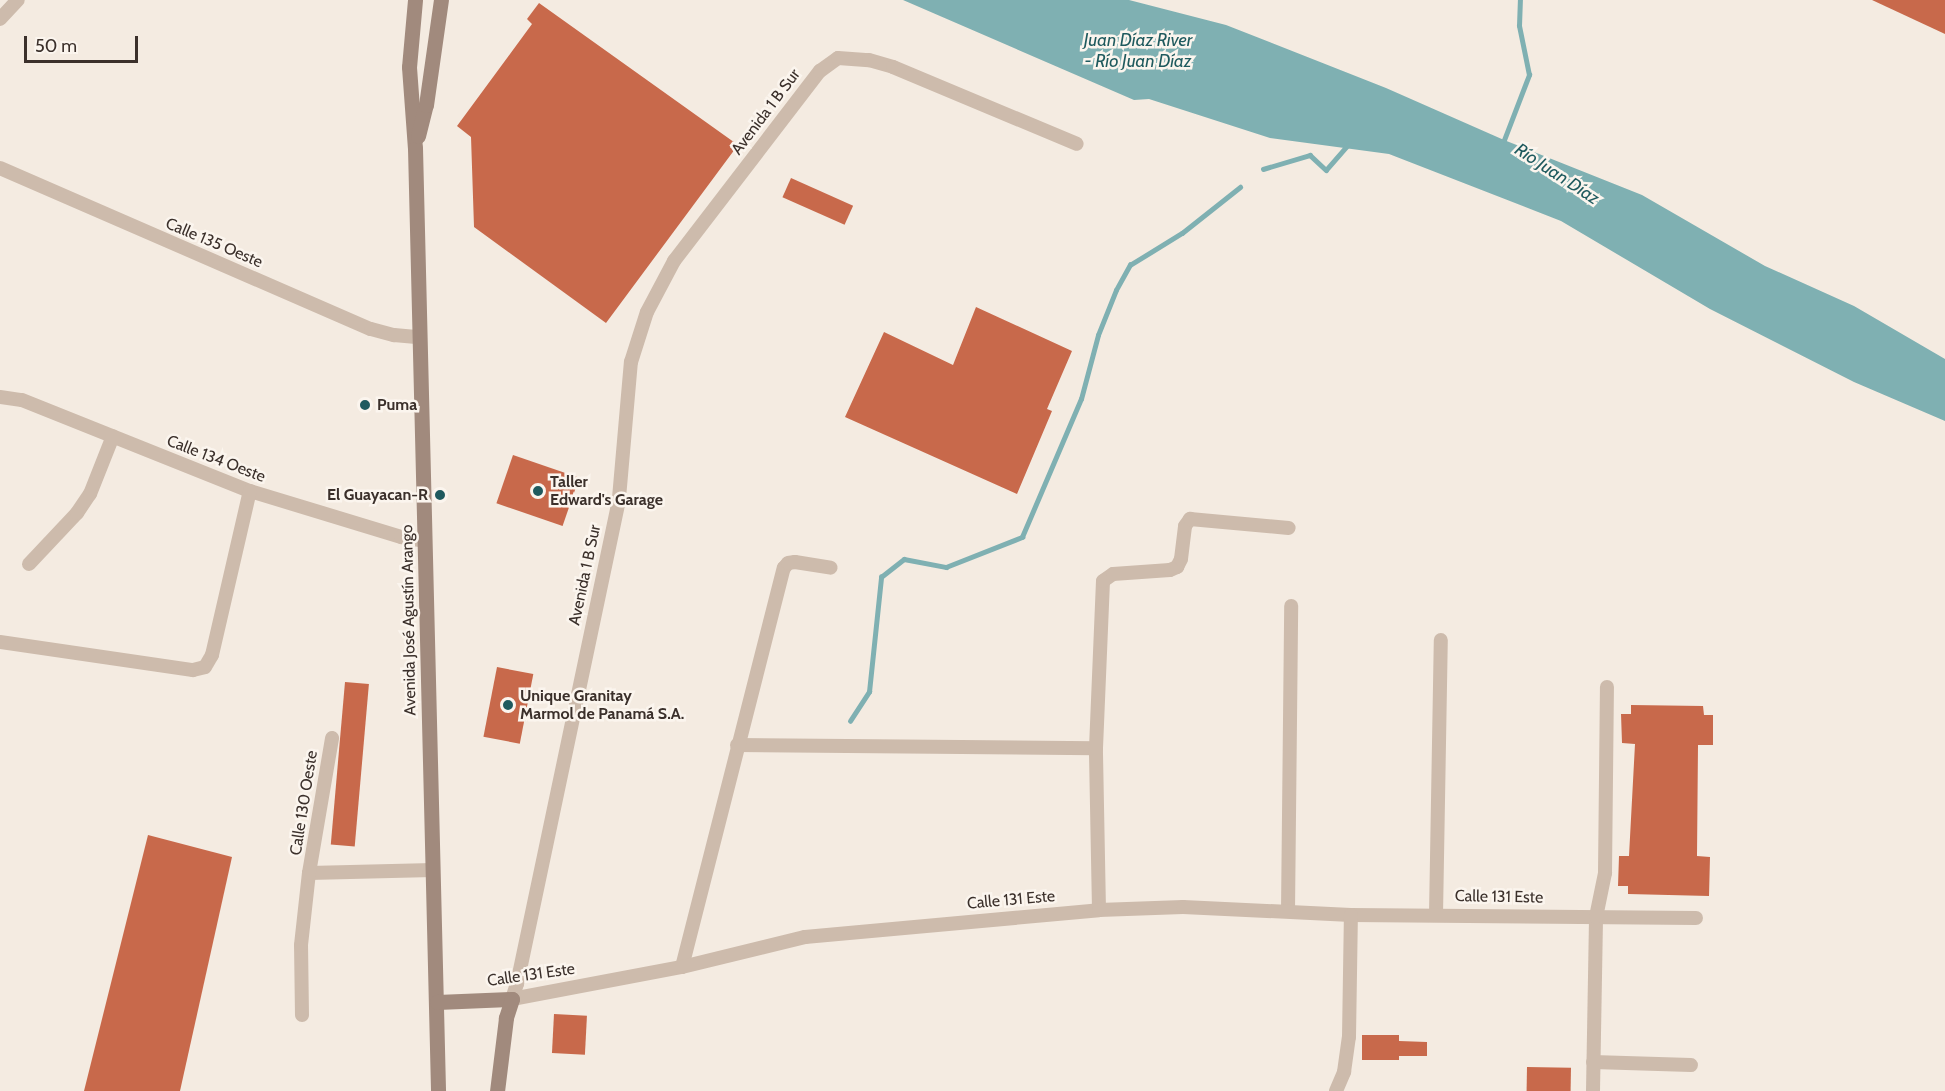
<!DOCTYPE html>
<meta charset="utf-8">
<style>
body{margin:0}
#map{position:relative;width:1945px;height:1091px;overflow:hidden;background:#f4ebe1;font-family:Cabin,sans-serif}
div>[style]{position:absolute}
.water>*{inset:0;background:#7fb0b2}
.stream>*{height:4.5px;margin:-2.25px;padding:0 2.25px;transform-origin:2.25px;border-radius:2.25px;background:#7fb0b2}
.building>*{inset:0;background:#c8694b;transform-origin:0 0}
.street>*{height:14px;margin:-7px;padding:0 7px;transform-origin:7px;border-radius:7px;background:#cdbbac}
.secondary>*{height:15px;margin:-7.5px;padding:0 7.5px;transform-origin:7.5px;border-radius:7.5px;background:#a18a7d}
.dots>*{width:16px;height:16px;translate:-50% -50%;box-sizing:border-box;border:3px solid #fbf5ee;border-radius:50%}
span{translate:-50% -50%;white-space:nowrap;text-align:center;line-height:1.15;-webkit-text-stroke:5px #fbf5ee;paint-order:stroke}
.street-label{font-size:16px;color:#3b302b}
.poi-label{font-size:16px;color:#3b302b;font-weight:700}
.left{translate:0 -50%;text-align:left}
.right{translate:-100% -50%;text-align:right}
.water-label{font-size:18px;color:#1f5a5e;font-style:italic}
.scale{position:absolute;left:24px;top:36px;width:114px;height:27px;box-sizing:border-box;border:3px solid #3b302b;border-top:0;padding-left:8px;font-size:18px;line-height:21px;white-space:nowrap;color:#3b302b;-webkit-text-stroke:4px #fbf5ee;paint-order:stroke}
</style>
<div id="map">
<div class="water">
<div style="clip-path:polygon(903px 0,1129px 0,1226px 25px,1386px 88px,1504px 140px,1642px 195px,1765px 266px,1854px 306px,1945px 359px,1945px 421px,1854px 382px,1710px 309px,1561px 221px,1389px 154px,1270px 138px,1149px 99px,1134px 100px)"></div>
</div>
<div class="stream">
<div style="left:1504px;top:140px;width:70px;rotate:-69deg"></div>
<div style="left:1529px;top:75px;width:50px;rotate:-101.5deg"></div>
<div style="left:1519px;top:26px;width:26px;rotate:-88deg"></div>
<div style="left:1263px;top:169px;width:49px;rotate:-16.6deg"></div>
<div style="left:1310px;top:155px;width:22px;rotate:43deg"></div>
<div style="left:1326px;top:170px;width:35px;rotate:-49deg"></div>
<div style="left:850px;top:721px;width:35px;rotate:-57deg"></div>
<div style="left:869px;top:692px;width:116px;rotate:-84deg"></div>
<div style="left:881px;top:577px;width:29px;rotate:-38deg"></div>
<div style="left:904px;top:559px;width:43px;rotate:10.8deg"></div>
<div style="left:946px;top:567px;width:82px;rotate:-21.5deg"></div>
<div style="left:1022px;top:537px;width:150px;rotate:-66.9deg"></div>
<div style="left:1081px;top:399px;width:66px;rotate:-75.1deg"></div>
<div style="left:1098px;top:335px;width:48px;rotate:-68.2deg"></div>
<div style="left:1116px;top:290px;width:29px;rotate:-61deg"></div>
<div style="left:1130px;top:265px;width:61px;rotate:-31.6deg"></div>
<div style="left:1182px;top:233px;width:74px;rotate:-38.4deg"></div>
</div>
<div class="building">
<div style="clip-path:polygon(1872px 0,1945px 0,1945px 34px)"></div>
<div style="clip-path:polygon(539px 3px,738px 145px,606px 323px,474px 227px,471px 137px,457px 126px,532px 24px,527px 19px)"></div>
<div style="left:791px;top:178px;width:68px;height:21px;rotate:24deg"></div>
<div style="clip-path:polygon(976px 307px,1072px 351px,1047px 409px,1052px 411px,1017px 494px,845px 417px,884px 332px,953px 365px)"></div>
<div style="left:513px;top:455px;width:70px;height:51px;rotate:19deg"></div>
<div style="left:497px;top:667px;width:37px;height:71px;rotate:11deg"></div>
<div style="left:345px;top:682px;width:24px;height:163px;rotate:5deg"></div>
<div style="clip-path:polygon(1631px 705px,1703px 706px,1704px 715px,1713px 715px,1713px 745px,1698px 745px,1697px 856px,1710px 857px,1709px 896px,1628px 894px,1628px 886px,1618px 886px,1619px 856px,1629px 856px,1635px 744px,1622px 743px,1621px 714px,1631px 714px)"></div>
<div style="clip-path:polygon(148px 835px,232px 857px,180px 1091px,84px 1091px)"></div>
<div style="left:554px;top:1014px;width:33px;height:39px;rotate:3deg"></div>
<div style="clip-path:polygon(1362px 1035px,1399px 1035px,1399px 1041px,1427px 1042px,1427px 1056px,1399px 1056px,1399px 1060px,1362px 1060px)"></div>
<div style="left:1527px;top:1067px;width:44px;height:24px;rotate:1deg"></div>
</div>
<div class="street">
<div style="left:0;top:19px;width:26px;rotate:-47deg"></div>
<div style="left:0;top:168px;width:404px;rotate:23.5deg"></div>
<div style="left:371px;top:329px;width:24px;rotate:15deg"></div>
<div style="left:394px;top:335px;width:25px;rotate:5deg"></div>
<div style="left:0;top:397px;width:22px;rotate:8deg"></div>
<div style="left:22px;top:400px;width:245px;rotate:21.8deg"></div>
<div style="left:250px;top:491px;width:158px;rotate:16.9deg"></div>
<div style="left:401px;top:537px;width:24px;rotate:9deg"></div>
<div style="left:29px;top:564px;width:70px;rotate:-46.7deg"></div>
<div style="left:77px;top:513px;width:23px;rotate:-56deg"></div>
<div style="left:90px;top:494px;width:62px;rotate:-68.4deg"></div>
<div style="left:0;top:642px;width:195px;rotate:8.3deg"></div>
<div style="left:193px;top:670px;width:12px;rotate:-14deg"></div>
<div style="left:205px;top:667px;width:14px;rotate:-60deg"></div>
<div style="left:212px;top:655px;width:168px;rotate:-77deg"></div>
<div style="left:737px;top:745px;width:359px;rotate:0.5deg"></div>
<div style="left:309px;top:873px;width:124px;rotate:-1.4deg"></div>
<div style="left:1099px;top:910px;width:162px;rotate:-91.1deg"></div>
<div style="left:1096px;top:748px;width:167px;rotate:-87.6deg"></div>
<div style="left:1103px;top:581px;width:12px;rotate:-35deg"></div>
<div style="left:1113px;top:574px;width:57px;rotate:-4deg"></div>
<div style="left:1170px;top:570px;width:8px;rotate:-23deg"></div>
<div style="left:1177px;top:567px;width:9px;rotate:-63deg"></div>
<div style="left:1181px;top:559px;width:33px;rotate:-83deg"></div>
<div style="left:1185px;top:526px;width:9px;rotate:-54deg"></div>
<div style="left:1190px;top:519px;width:99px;rotate:5.2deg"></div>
<div style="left:1288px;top:911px;width:305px;rotate:-89.4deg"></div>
<div style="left:1436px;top:915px;width:275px;rotate:-89deg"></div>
<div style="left:682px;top:967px;width:412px;rotate:-75.7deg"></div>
<div style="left:784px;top:568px;width:6px;rotate:-51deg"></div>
<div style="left:788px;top:563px;width:7px;rotate:-8deg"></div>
<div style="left:795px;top:562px;width:36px;rotate:9deg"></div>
<div style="left:512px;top:999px;width:16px;rotate:-72deg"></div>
<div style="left:517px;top:984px;width:497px;rotate:-78.1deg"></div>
<div style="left:619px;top:498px;width:137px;rotate:-85deg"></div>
<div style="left:631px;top:362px;width:52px;rotate:-72.3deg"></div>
<div style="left:647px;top:312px;width:58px;rotate:-62.1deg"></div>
<div style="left:674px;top:261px;width:240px;rotate:-52.5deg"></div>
<div style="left:820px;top:71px;width:22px;rotate:-36deg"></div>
<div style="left:838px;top:58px;width:31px;rotate:4deg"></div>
<div style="left:869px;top:60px;width:25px;rotate:16deg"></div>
<div style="left:893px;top:67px;width:199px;rotate:22.7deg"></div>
<div style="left:512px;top:999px;width:173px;rotate:-10.7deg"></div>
<div style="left:682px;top:967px;width:127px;rotate:-13.7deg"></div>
<div style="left:805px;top:937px;width:295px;rotate:-5.2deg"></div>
<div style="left:1099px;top:910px;width:84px;rotate:-2deg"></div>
<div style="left:1183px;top:907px;width:168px;rotate:2.7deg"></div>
<div style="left:1351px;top:915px;width:345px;rotate:0.5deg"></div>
<div style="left:302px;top:1015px;width:70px;rotate:-90.8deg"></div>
<div style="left:301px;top:945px;width:72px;rotate:-83.7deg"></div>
<div style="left:309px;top:873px;width:137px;rotate:-80.3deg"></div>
<div style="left:1593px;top:1062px;width:98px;rotate:1.8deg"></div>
<div style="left:1336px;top:1091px;width:21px;rotate:-67deg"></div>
<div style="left:1344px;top:1072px;width:35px;rotate:-82deg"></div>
<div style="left:1349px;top:1037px;width:122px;rotate:-89.1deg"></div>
<div style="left:1593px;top:1091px;width:174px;rotate:-89deg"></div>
<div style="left:1596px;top:917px;width:45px;rotate:-78.4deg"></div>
<div style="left:1605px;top:873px;width:186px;rotate:-89.4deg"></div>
</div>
<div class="secondary">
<div style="left:415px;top:0;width:67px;rotate:95.1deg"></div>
<div style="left:409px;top:67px;width:81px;rotate:85.8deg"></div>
<div style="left:415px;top:148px;width:943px;rotate:88.6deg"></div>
<div style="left:418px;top:136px;width:32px;rotate:-76deg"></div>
<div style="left:426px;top:105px;width:106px;rotate:-81.9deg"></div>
<div style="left:437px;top:1002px;width:75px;rotate:-2.3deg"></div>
<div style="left:512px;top:999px;width:20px;rotate:108deg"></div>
<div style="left:506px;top:1018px;width:74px;rotate:97deg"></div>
</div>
<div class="dots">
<div style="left:365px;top:405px;background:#1f5a5e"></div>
<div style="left:538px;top:491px;background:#1f5a5e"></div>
<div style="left:440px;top:495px;background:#1f5a5e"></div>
<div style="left:508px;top:705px;background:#1f5a5e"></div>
</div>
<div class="street-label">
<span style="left:766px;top:112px;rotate:-53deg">Avenida 1 B Sur</span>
<span style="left:214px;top:243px;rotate:23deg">Calle 135 Oeste</span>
<span style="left:216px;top:459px;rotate:21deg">Calle 134 Oeste</span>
<span style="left:585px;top:575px;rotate:-78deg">Avenida 1 B Sur</span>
<span style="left:409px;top:620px;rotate:-91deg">Avenida José Agustín Arango</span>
<span style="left:304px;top:803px;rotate:-81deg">Calle 130 Oeste</span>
<span style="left:1499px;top:897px;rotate:1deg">Calle 131 Este</span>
<span style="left:1011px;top:900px;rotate:-5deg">Calle 131 Este</span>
<span style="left:531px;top:975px;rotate:-8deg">Calle 131 Este</span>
</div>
<div class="poi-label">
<span class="left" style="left:377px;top:405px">Puma</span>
<span class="left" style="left:550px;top:491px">Taller<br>Edward's Garage</span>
<span class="right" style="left:428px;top:495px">El Guayacan-R</span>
<span class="left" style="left:520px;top:705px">Unique Granitay<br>Marmol de Panamá S.A.</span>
</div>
<div class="water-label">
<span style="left:1138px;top:51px">Juan Díaz River<br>- Río Juan Díaz</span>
<span style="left:1557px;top:174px;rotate:33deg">Río Juan Díaz</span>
</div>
<div class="scale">50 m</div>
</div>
